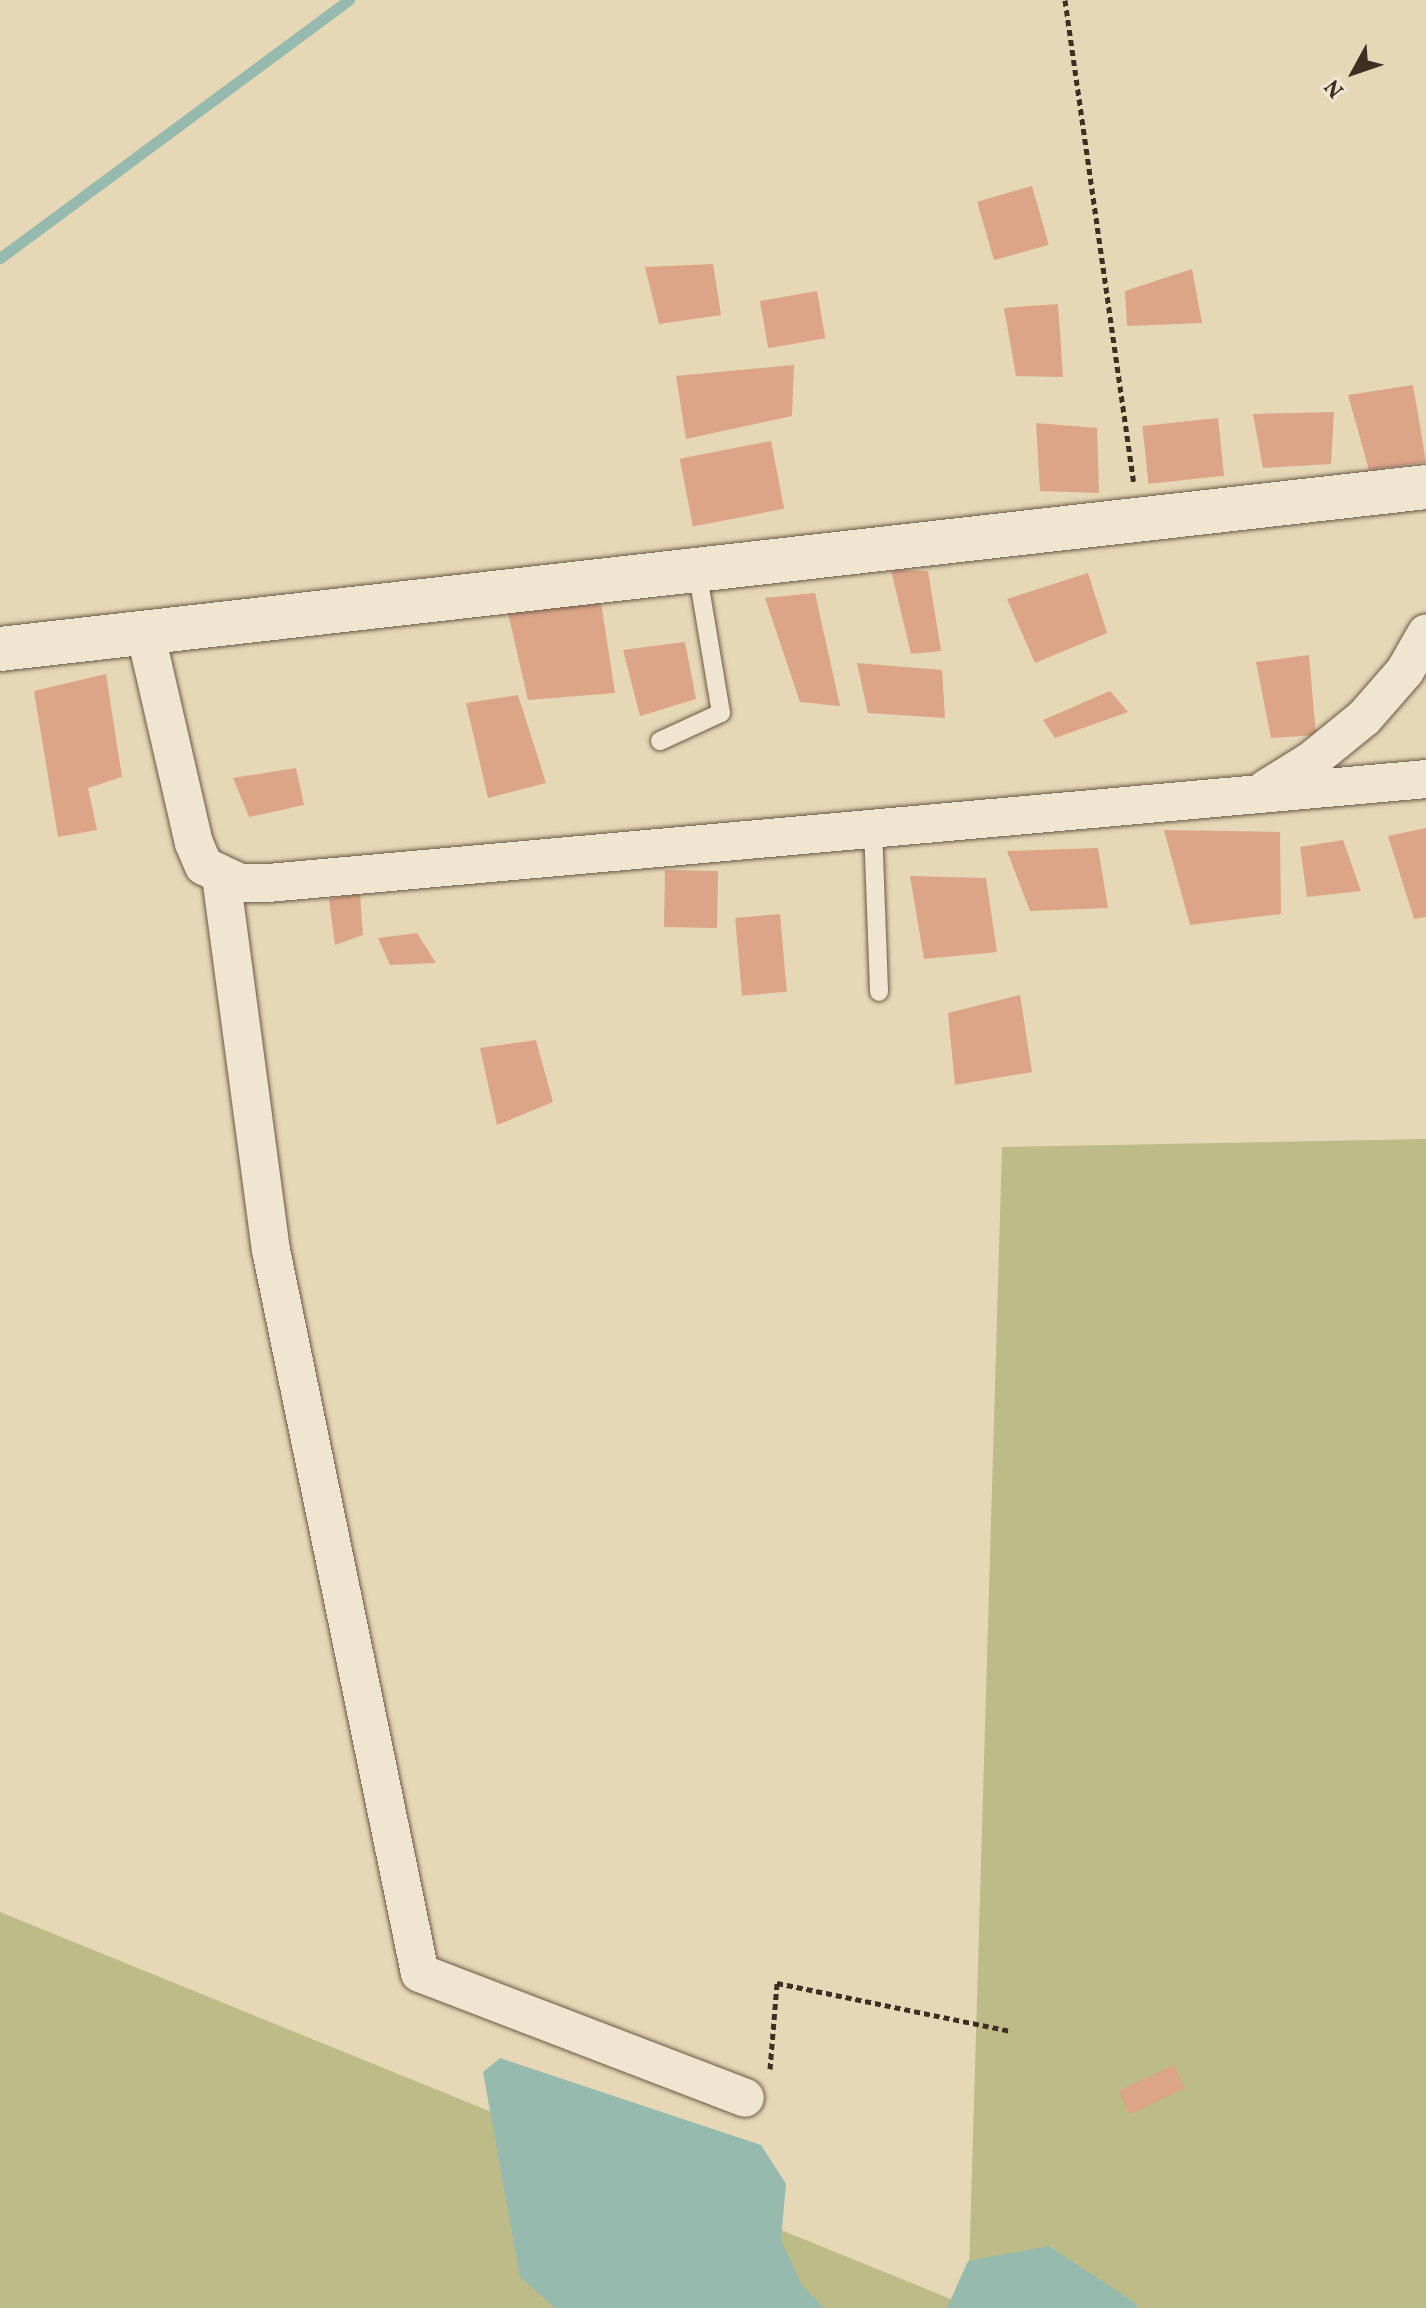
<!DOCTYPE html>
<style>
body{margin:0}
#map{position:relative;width:1426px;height:2308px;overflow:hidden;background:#e6d7b6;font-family:Vollkorn,serif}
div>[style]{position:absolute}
.green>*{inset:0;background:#bdbc88}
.water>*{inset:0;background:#96baad}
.stream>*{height:11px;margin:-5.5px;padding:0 5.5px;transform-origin:5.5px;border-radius:5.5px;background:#96baad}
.building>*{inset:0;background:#dca588;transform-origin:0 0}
.path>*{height:5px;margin-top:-2.5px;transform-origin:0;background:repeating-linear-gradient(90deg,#3f2e21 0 6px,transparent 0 10px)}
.roads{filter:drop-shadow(0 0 2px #695846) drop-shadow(0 0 2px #695846)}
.service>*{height:18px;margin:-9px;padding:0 9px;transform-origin:9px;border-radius:9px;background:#efe5d0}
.minor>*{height:38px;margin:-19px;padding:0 19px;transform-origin:19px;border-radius:19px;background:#efe5d0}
.tertiary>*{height:44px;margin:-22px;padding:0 22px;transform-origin:22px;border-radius:22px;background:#efe5d0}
span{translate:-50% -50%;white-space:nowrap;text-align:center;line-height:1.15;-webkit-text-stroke:8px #efe5d0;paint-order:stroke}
.north{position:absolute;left:1314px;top:32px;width:80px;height:80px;-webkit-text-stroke:6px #efe5d0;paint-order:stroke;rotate:230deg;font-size:22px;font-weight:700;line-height:32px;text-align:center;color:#3f2e21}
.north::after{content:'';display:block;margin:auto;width:28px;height:36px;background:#3f2e21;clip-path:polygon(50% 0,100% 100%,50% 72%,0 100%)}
</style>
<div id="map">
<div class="green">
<div style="clip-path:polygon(1426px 1139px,1426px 2308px,0 2308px,0 1912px,968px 2306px,1002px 1147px)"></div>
</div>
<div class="water">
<div style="clip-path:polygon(500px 2058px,761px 2145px,786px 2184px,781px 2240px,802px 2285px,824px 2308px,555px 2308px,520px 2277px,483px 2072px)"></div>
<div style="clip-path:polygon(1049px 2246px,1137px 2304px,1136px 2308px,947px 2308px,968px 2261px)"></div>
</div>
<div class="stream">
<div style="left:0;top:258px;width:434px;rotate:-36.5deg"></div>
</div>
<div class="building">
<div style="left:1032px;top:186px;width:61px;height:57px;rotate:74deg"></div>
<div style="clip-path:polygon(713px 264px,721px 315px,659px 324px,645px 267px)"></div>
<div style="clip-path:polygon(1192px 269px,1202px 323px,1127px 326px,1125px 291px)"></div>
<div style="left:817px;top:291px;width:48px;height:58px;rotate:80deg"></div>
<div style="clip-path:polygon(1058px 304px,1063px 377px,1016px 376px,1004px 308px)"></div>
<div style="clip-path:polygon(794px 365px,792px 416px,686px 439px,676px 376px)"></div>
<div style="clip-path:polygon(1413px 385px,1426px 462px,1369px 470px,1348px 395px)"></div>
<div style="clip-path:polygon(1334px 412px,1331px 464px,1263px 468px,1253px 414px)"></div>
<div style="left:1218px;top:418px;width:58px;height:76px;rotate:84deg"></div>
<div style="clip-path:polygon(1036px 423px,1097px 428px,1099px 493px,1040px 491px)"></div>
<div style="left:771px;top:441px;width:69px;height:93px;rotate:79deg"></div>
<div style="clip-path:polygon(891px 570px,928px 571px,941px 651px,911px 654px)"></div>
<div style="clip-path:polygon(1088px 573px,1107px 633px,1035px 663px,1007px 599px)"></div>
<div style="clip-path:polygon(815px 593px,840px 706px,800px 702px,765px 598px)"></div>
<div style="clip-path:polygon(600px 596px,615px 693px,528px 700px,508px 613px)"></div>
<div style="clip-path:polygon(685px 642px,696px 699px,640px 716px,623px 650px)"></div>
<div style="clip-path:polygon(1309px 655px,1316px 735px,1271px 738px,1256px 662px)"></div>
<div style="clip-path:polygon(857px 663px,942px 670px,945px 718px,868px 713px)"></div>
<div style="clip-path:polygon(106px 674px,122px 777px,88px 788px,97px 830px,58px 837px,34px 691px)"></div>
<div style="clip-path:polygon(1110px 691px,1128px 712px,1055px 738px,1043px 720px)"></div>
<div style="clip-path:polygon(518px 695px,546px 783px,488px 798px,466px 703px)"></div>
<div style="clip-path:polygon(296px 768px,304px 805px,249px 817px,233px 778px)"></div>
<div style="clip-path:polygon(1426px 828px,1426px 917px,1414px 919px,1388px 836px)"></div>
<div style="clip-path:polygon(1164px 830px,1280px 832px,1281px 914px,1190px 925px)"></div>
<div style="clip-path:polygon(1343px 840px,1361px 891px,1307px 897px,1300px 847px)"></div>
<div style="clip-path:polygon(1098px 848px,1108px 908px,1030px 911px,1007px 851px)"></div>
<div style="left:665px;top:870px;width:53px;height:57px;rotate:1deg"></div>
<div style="clip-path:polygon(910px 876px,986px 878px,997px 952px,924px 959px)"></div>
<div style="clip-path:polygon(360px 894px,363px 935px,335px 945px,329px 899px)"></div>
<div style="left:780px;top:914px;width:78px;height:45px;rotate:85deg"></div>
<div style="clip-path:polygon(417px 933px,436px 963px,390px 965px,378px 938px)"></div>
<div style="clip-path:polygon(1020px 995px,1032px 1072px,955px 1085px,948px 1013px)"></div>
<div style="clip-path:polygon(536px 1040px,553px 1102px,497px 1125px,480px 1048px)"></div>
<div style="left:1174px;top:2065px;width:26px;height:61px;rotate:65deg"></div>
</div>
<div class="path">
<div style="left:1065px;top:0;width:488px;rotate:81.9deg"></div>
<div style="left:770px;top:2069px;width:86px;rotate:-85.3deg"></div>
<div style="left:777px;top:1983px;width:238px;rotate:11.6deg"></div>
</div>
<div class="roads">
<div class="service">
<div style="left:660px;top:741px;width:67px;rotate:-24.7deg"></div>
<div style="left:721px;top:713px;width:146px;rotate:-99.5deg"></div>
<div style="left:873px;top:827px;width:165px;rotate:87.9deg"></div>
</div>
<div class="minor">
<div style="left:145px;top:631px;width:218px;rotate:77deg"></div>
<div style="left:194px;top:843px;width:25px;rotate:67deg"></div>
<div style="left:204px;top:866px;width:40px;rotate:25deg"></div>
<div style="left:240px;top:883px;width:28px"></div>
<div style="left:268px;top:883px;width:1163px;rotate:-5.13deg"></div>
<div style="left:1266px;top:789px;width:53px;rotate:-31.9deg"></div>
<div style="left:1311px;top:761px;width:68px;rotate:-39.1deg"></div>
<div style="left:1364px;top:718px;width:62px;rotate:-48.9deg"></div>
<div style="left:1405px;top:671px;width:43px;rotate:-60.4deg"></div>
<div style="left:221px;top:876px;width:377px;rotate:82.4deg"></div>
<div style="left:271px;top:1250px;width:738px;rotate:78.36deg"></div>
<div style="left:420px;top:1973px;width:348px;rotate:21deg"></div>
</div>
<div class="tertiary">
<div style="left:0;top:649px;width:1435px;rotate:-6.48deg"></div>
</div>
</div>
<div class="north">N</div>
</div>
